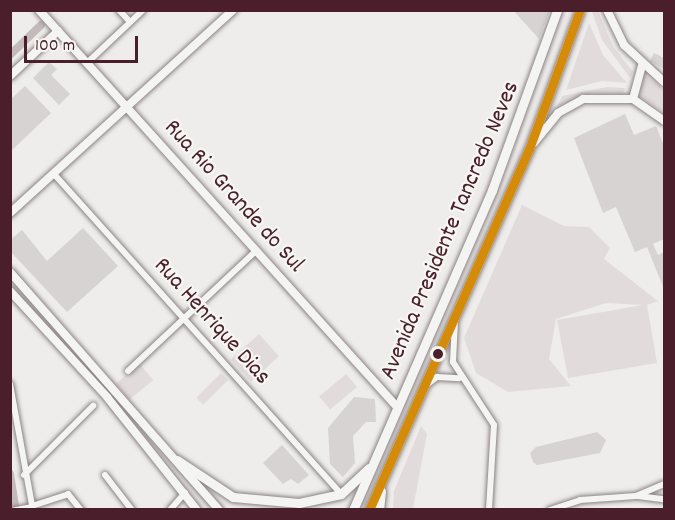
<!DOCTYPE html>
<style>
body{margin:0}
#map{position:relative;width:675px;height:520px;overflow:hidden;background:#eeedeb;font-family:Dekko,sans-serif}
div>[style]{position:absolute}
.green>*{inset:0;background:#e1dcdb;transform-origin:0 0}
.canal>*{height:8px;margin:-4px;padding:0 4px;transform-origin:4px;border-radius:4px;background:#c5baba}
.building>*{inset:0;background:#d6d3d2}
.roads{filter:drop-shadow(0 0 2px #8c8385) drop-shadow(0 0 2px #8c8385)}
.pedestrian>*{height:4.5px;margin:-2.25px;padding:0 2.25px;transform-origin:2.25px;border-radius:2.25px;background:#f4f4f2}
.minor>*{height:6px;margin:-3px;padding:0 3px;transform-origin:3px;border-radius:3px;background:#f4f4f2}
.tertiary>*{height:8px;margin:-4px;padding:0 4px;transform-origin:4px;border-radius:4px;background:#f4f4f2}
.secondary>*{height:8px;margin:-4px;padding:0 4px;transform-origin:4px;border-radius:4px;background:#f4f4f2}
.primary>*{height:9px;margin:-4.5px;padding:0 4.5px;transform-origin:4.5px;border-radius:4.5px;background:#f4f4f2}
.bus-1>*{height:9px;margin:-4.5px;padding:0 4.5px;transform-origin:4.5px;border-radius:4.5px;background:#d48b09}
.dots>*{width:16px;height:16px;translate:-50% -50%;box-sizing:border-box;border:3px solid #f6f6f2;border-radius:50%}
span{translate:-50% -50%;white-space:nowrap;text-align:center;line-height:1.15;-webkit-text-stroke:4.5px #f6f6f2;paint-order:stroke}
.street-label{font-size:24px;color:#4a1f2b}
.frame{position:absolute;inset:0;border:12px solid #4a1f2b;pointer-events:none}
.scale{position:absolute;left:24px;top:36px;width:114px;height:27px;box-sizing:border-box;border:3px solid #4a1f2b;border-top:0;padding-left:8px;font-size:18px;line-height:21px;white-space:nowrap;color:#4a1f2b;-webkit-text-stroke:4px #f6f6f2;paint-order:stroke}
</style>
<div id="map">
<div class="green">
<div style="clip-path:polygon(598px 11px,613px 46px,633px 72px,630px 78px,602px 40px,592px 12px)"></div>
<div style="clip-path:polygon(589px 23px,603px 55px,627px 83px,602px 81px,566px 90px)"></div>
<div style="clip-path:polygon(643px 74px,664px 89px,664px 112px,636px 94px)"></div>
<div style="clip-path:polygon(607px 87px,625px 88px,623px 94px,592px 93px,558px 106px,562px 96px)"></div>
<div style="clip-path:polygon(522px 205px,564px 226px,589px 227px,610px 248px,604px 259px,658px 301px,647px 305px,657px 363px,568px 378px,557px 320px,643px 305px,606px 303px,556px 319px,549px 359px,571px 386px,508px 392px,476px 373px,464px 338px)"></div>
<div style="left:259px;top:334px;width:30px;height:38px;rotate:48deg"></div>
<div style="left:140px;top:364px;width:21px;height:31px;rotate:51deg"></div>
<div style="left:221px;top:373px;width:10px;height:35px;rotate:45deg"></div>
<div style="left:346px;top:374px;width:17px;height:35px;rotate:50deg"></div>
<div style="clip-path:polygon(421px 426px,427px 434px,413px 509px,393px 509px,394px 491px)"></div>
</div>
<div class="canal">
<div style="left:10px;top:55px;width:43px;rotate:-44.1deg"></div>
<div style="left:10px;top:474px;width:36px;rotate:81deg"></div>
</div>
<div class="building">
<div style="clip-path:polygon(513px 10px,550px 10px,539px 39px)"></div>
<div style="clip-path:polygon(654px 53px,664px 58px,664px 69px,650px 61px)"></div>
<div style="clip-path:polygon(49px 62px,57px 69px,51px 75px,70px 94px,59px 105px,33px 78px)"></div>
<div style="clip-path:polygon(25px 86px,51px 113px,10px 152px,10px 100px)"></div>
<div style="clip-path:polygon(625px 114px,634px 135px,656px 126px,664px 146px,664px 239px,653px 244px,658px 255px,664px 252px,664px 289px,647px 247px,635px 252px,616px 207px,603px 213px,574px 138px)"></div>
<div style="clip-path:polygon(83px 228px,118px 266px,67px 312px,10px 251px,10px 240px,22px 230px,47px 261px)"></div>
<div style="clip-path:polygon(354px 397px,375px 399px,376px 422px,366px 422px,353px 436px,355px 463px,343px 477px,330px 464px,328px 428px)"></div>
<div style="clip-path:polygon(597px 432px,606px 440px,600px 453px,537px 465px,533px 462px,530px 453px,536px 447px)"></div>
<div style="clip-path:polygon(282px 445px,309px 475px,298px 484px,291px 479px,283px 484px,263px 463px)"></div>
</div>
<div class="roads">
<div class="pedestrian">
<div style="left:11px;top:510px;width:21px;rotate:-11deg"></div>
</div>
<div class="minor">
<div style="left:119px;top:10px;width:16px;rotate:47deg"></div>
<div style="left:87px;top:63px;width:77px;rotate:-43.4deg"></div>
<div style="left:54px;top:174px;width:430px;rotate:48.1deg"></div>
<div style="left:455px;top:321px;width:41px;rotate:92.8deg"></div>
<div style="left:453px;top:362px;width:75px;rotate:56.9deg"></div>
<div style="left:494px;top:425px;width:85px;rotate:93.4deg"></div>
<div style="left:128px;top:371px;width:175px;rotate:-43.2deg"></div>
<div style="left:10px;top:384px;width:128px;rotate:79.7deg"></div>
<div style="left:425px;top:386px;width:15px;rotate:-37deg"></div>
<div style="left:437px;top:377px;width:22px;rotate:3deg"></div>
<div style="left:24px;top:475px;width:98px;rotate:-45deg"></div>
<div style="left:105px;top:475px;width:44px;rotate:52.4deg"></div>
<div style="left:638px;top:496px;width:26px;rotate:7deg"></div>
<div style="left:32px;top:506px;width:38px;rotate:-18deg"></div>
<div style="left:68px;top:494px;width:21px;rotate:51deg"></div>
<div style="left:170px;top:510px;width:23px;rotate:-49deg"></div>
<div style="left:550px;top:510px;width:32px;rotate:-18deg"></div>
<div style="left:580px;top:500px;width:56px;rotate:-4.1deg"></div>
<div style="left:636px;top:496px;width:30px;rotate:-23deg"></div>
</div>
<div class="tertiary">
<div style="left:39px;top:10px;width:536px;rotate:47.95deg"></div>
<div style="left:607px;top:10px;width:39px;rotate:64deg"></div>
<div style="left:624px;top:45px;width:54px;rotate:42.8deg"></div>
<div style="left:10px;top:76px;width:66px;rotate:-43.2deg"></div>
<div style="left:633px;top:99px;width:35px;rotate:-75deg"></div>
<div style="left:534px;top:143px;width:38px;rotate:-51deg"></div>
<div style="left:558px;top:113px;width:29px;rotate:-29deg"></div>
<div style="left:583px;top:99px;width:50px"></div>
<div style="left:633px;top:99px;width:38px;rotate:35deg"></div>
<div style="left:10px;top:213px;width:302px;rotate:-42.3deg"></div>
</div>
<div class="secondary">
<div style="left:10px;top:272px;width:317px;rotate:48.7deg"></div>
<div style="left:10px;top:291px;width:144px;rotate:47.5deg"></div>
<div style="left:107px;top:397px;width:144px;rotate:51.5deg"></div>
</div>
<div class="primary">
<div style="left:177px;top:460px;width:67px;rotate:33.5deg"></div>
<div style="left:233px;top:497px;width:66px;rotate:5.2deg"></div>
<div style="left:299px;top:503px;width:43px;rotate:-12.1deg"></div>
<div style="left:341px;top:494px;width:38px;rotate:-43deg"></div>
<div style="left:353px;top:510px;width:349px;rotate:-66.5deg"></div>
<div style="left:492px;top:190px;width:191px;rotate:-70.1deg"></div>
<div style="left:369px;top:510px;width:395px;rotate:-66.1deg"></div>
<div style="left:529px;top:149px;width:148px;rotate:-69.9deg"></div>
<div style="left:379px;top:510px;width:19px;rotate:-84deg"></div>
</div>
</div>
<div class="bus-1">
<div style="left:369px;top:510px;width:395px;rotate:-66.1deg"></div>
<div style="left:529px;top:149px;width:148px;rotate:-69.9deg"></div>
</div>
<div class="dots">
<div style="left:438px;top:354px;background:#4a1f2b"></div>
</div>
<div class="street-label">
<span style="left:233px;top:197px;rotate:48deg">Rua Rio Grande do Sul</span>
<span style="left:451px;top:231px;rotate:-67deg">Avenida Presidente Tancredo Neves</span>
<span style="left:211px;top:322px;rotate:48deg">Rua Henrique Dias</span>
</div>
<div class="frame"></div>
<div class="scale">100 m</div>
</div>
